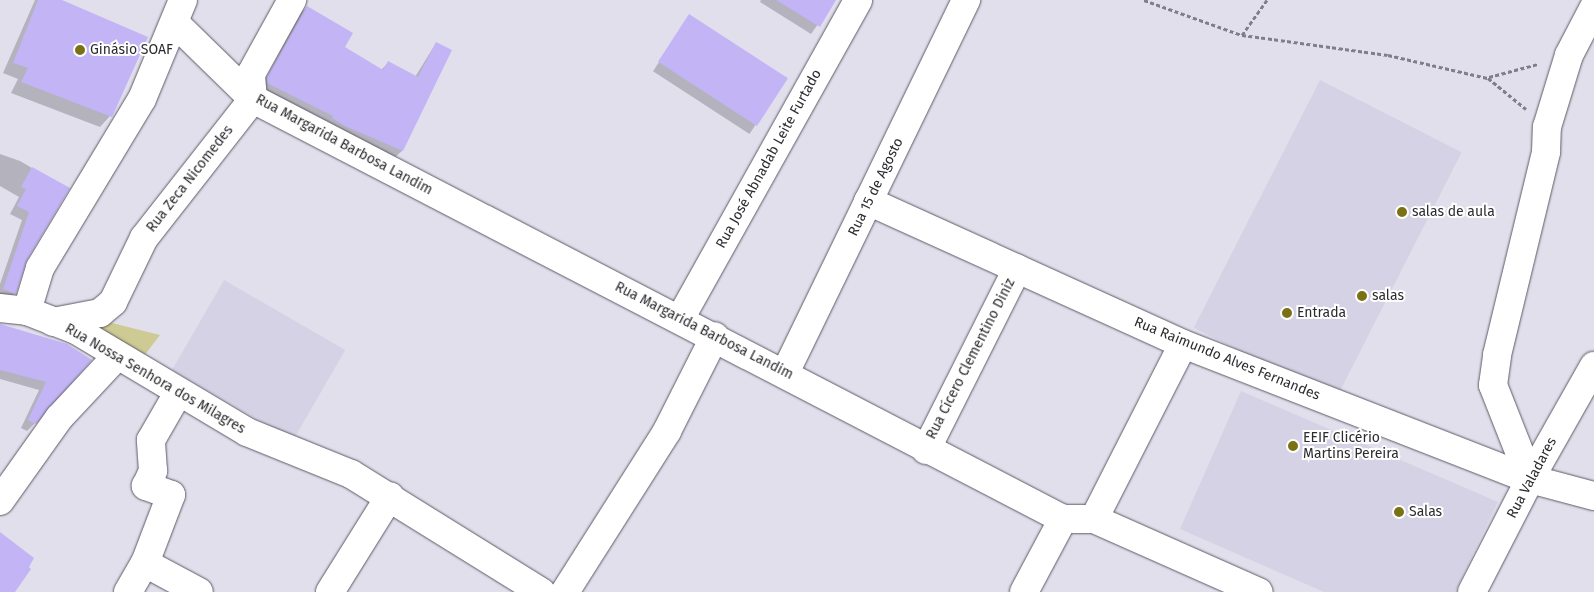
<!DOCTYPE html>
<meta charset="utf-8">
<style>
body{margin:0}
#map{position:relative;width:1594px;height:592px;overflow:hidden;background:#e1dfec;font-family:"Fira Sans",sans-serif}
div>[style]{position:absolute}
.built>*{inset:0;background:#d6d2e5;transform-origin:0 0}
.green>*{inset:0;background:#ceca93}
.shadow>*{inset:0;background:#0003;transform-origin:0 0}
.building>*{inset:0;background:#c3b4f6;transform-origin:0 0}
.path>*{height:3px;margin-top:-1.5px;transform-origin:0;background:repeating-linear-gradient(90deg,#807f87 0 4px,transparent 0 6.5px)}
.roads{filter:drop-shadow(0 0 1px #5c5a65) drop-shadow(0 0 1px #5c5a65)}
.minor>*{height:28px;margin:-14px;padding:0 14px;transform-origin:14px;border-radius:14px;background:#fff}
.dots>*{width:14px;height:14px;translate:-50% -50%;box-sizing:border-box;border:2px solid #fff;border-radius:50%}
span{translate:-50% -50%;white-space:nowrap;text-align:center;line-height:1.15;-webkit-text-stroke:4px #fff;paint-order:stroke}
.poi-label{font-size:14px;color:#2c2c30}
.left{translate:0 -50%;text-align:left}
.street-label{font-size:14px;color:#2c2c30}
</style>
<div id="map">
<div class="built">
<div style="left:1320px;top:80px;width:159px;height:278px;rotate:27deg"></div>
<div style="left:224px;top:280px;width:140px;height:104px;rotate:30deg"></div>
<div style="clip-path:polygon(1241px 391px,1498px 502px,1455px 592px,1324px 592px,1180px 529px)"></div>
</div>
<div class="green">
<div style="clip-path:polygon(92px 318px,160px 335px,141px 360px,91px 328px)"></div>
</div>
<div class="shadow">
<div style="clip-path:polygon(35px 0,59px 0,110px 116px,100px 127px,11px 93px,18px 79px,3px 73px)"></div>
<div style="clip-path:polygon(761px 0,835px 0,811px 34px,760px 2px)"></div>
<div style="clip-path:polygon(307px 7px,343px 48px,380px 71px,388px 63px,415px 77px,436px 43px,450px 50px,402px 151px,394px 158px,260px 90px,299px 15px)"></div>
<div style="left:689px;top:16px;width:115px;height:66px;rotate:33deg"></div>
<div style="clip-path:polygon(0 154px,20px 161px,68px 189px,25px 260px,15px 293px,7px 301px,0 298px,0 284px,22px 220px,10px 214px,19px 197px,0 186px)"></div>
<div style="clip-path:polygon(0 325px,66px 345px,35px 423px,27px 431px,21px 428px,39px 390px,0 379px)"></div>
</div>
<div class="building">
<div style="clip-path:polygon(38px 0,62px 0,148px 37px,112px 117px,21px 82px,28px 68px,13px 63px)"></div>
<div style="clip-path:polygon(776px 0,836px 0,820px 27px)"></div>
<div style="clip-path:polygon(307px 6px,353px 33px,345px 47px,383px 70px,388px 61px,418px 77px,436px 42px,452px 50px,403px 151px,345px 126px,332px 118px,333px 116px,267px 83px,267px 77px)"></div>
<div style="left:689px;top:14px;width:118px;height:57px;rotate:33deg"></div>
<div style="clip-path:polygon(32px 167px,70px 188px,27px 260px,16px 294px,3px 289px,29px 212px,17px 206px,26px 189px,21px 187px)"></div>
<div style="clip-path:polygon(0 324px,67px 344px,92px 360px,36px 424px,28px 420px,46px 382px,0 370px)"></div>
<div style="clip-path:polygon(0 532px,34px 558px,29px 567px,31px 569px,15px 592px,0 592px)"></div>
</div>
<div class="path">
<div style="left:1144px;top:0;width:104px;rotate:19.7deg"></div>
<div style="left:1242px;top:35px;width:147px;rotate:7.8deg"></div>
<div style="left:1388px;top:55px;width:103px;rotate:13deg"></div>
<div style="left:1488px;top:78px;width:49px;rotate:39.2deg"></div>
<div style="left:1242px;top:35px;width:43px;rotate:-54.5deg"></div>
<div style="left:1489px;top:77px;width:51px;rotate:-14.9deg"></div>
</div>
<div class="roads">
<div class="minor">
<div style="left:175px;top:23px;width:109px;rotate:44.3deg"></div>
<div style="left:253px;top:99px;width:912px;rotate:27.41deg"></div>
<div style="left:1063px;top:519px;width:31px"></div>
<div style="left:1094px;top:519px;width:180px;rotate:23.9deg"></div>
<div style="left:868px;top:201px;width:346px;rotate:24.4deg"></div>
<div style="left:1183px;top:344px;width:372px;rotate:21.3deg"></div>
<div style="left:1530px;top:479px;width:66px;rotate:14.9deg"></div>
<div style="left:0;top:308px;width:27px;rotate:6deg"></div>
<div style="left:27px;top:311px;width:53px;rotate:21.2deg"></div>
<div style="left:76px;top:330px;width:199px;rotate:30.8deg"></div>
<div style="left:247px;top:432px;width:112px;rotate:22deg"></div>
<div style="left:351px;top:474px;width:224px;rotate:31.8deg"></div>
<div style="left:27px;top:311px;width:45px;rotate:-73.2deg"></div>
<div style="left:40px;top:268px;width:197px;rotate:-58.9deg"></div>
<div style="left:142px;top:99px;width:107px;rotate:-67.5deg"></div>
<div style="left:680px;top:319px;width:365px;rotate:-60.8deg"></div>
<div style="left:53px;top:322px;width:48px;rotate:-10.8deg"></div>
<div style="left:100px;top:313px;width:17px;rotate:-40deg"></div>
<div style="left:113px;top:302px;width:71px;rotate:-64.2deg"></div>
<div style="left:144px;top:238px;width:177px;rotate:-51.9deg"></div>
<div style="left:253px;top:99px;width:25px;rotate:-95deg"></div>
<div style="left:251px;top:74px;width:85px;rotate:-61deg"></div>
<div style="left:785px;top:373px;width:415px;rotate:-64.1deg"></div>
<div style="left:926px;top:450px;width:203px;rotate:-63.3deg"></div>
<div style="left:1530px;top:479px;width:101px;rotate:-111.5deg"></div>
<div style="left:1493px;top:385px;width:30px;rotate:-82deg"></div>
<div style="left:1497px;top:355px;width:209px;rotate:-76.4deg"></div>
<div style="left:1546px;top:152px;width:25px;rotate:-88deg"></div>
<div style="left:1547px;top:127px;width:75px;rotate:-73deg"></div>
<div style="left:1569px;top:55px;width:54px;rotate:-62.5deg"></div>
<div style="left:0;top:501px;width:102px;rotate:-54.6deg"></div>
<div style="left:59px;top:418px;width:85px;rotate:-46.9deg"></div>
<div style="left:1094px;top:519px;width:196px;rotate:-63deg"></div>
<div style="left:145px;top:563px;width:61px;rotate:28.2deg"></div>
<div style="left:128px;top:592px;width:34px;rotate:-60deg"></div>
<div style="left:145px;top:563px;width:73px;rotate:-69.1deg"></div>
<div style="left:171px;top:495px;width:27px;rotate:-160deg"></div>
<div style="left:146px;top:486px;width:17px;rotate:-65deg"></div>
<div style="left:153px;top:471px;width:31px;rotate:-94deg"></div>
<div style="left:151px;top:440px;width:54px;rotate:-60.1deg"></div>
<div style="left:330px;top:592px;width:113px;rotate:-58deg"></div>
<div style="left:565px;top:592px;width:191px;rotate:-57.6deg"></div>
<div style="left:667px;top:431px;width:106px;rotate:-63.2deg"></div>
<div style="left:1024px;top:592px;width:83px;rotate:-61.9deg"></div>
<div style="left:1472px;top:592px;width:127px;rotate:-62.8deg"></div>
<div style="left:1530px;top:479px;width:130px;rotate:-60.5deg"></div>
</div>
</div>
<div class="dots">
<div style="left:80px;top:50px;background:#797113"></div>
<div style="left:1402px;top:212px;background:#797113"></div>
<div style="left:1362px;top:296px;background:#797113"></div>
<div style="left:1287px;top:313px;background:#797113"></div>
<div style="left:1293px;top:446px;background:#797113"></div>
<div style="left:1399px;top:512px;background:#797113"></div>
</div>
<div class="poi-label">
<span class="left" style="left:90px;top:50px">Ginásio SOAF</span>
<span class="left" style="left:1412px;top:212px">salas de aula</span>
<span class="left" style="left:1372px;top:296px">salas</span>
<span class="left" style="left:1297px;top:313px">Entrada</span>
<span class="left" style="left:1303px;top:446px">EEIF Clicério<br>Martins Pereira</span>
<span class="left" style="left:1409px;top:512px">Salas</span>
</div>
<div class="street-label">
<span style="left:344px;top:145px;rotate:28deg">Rua Margarida Barbosa Landim</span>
<span style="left:769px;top:159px;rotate:-61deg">Rua José Abnadab Leite Furtado</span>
<span style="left:190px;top:179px;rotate:-52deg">Rua Zeca Nicomedes</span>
<span style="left:876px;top:187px;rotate:-64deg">Rua 15 de Agosto</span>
<span style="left:704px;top:331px;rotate:27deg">Rua Margarida Barbosa Landim</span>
<span style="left:971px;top:359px;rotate:-63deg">Rua Cícero Clementino Diniz</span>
<span style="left:1227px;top:359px;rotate:22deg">Rua Raimundo Alves Fernandes</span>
<span style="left:155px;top:379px;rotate:30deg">Rua Nossa Senhora dos Milagres</span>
<span style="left:1532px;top:478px;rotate:-62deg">Rua Valadares</span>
</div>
</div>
